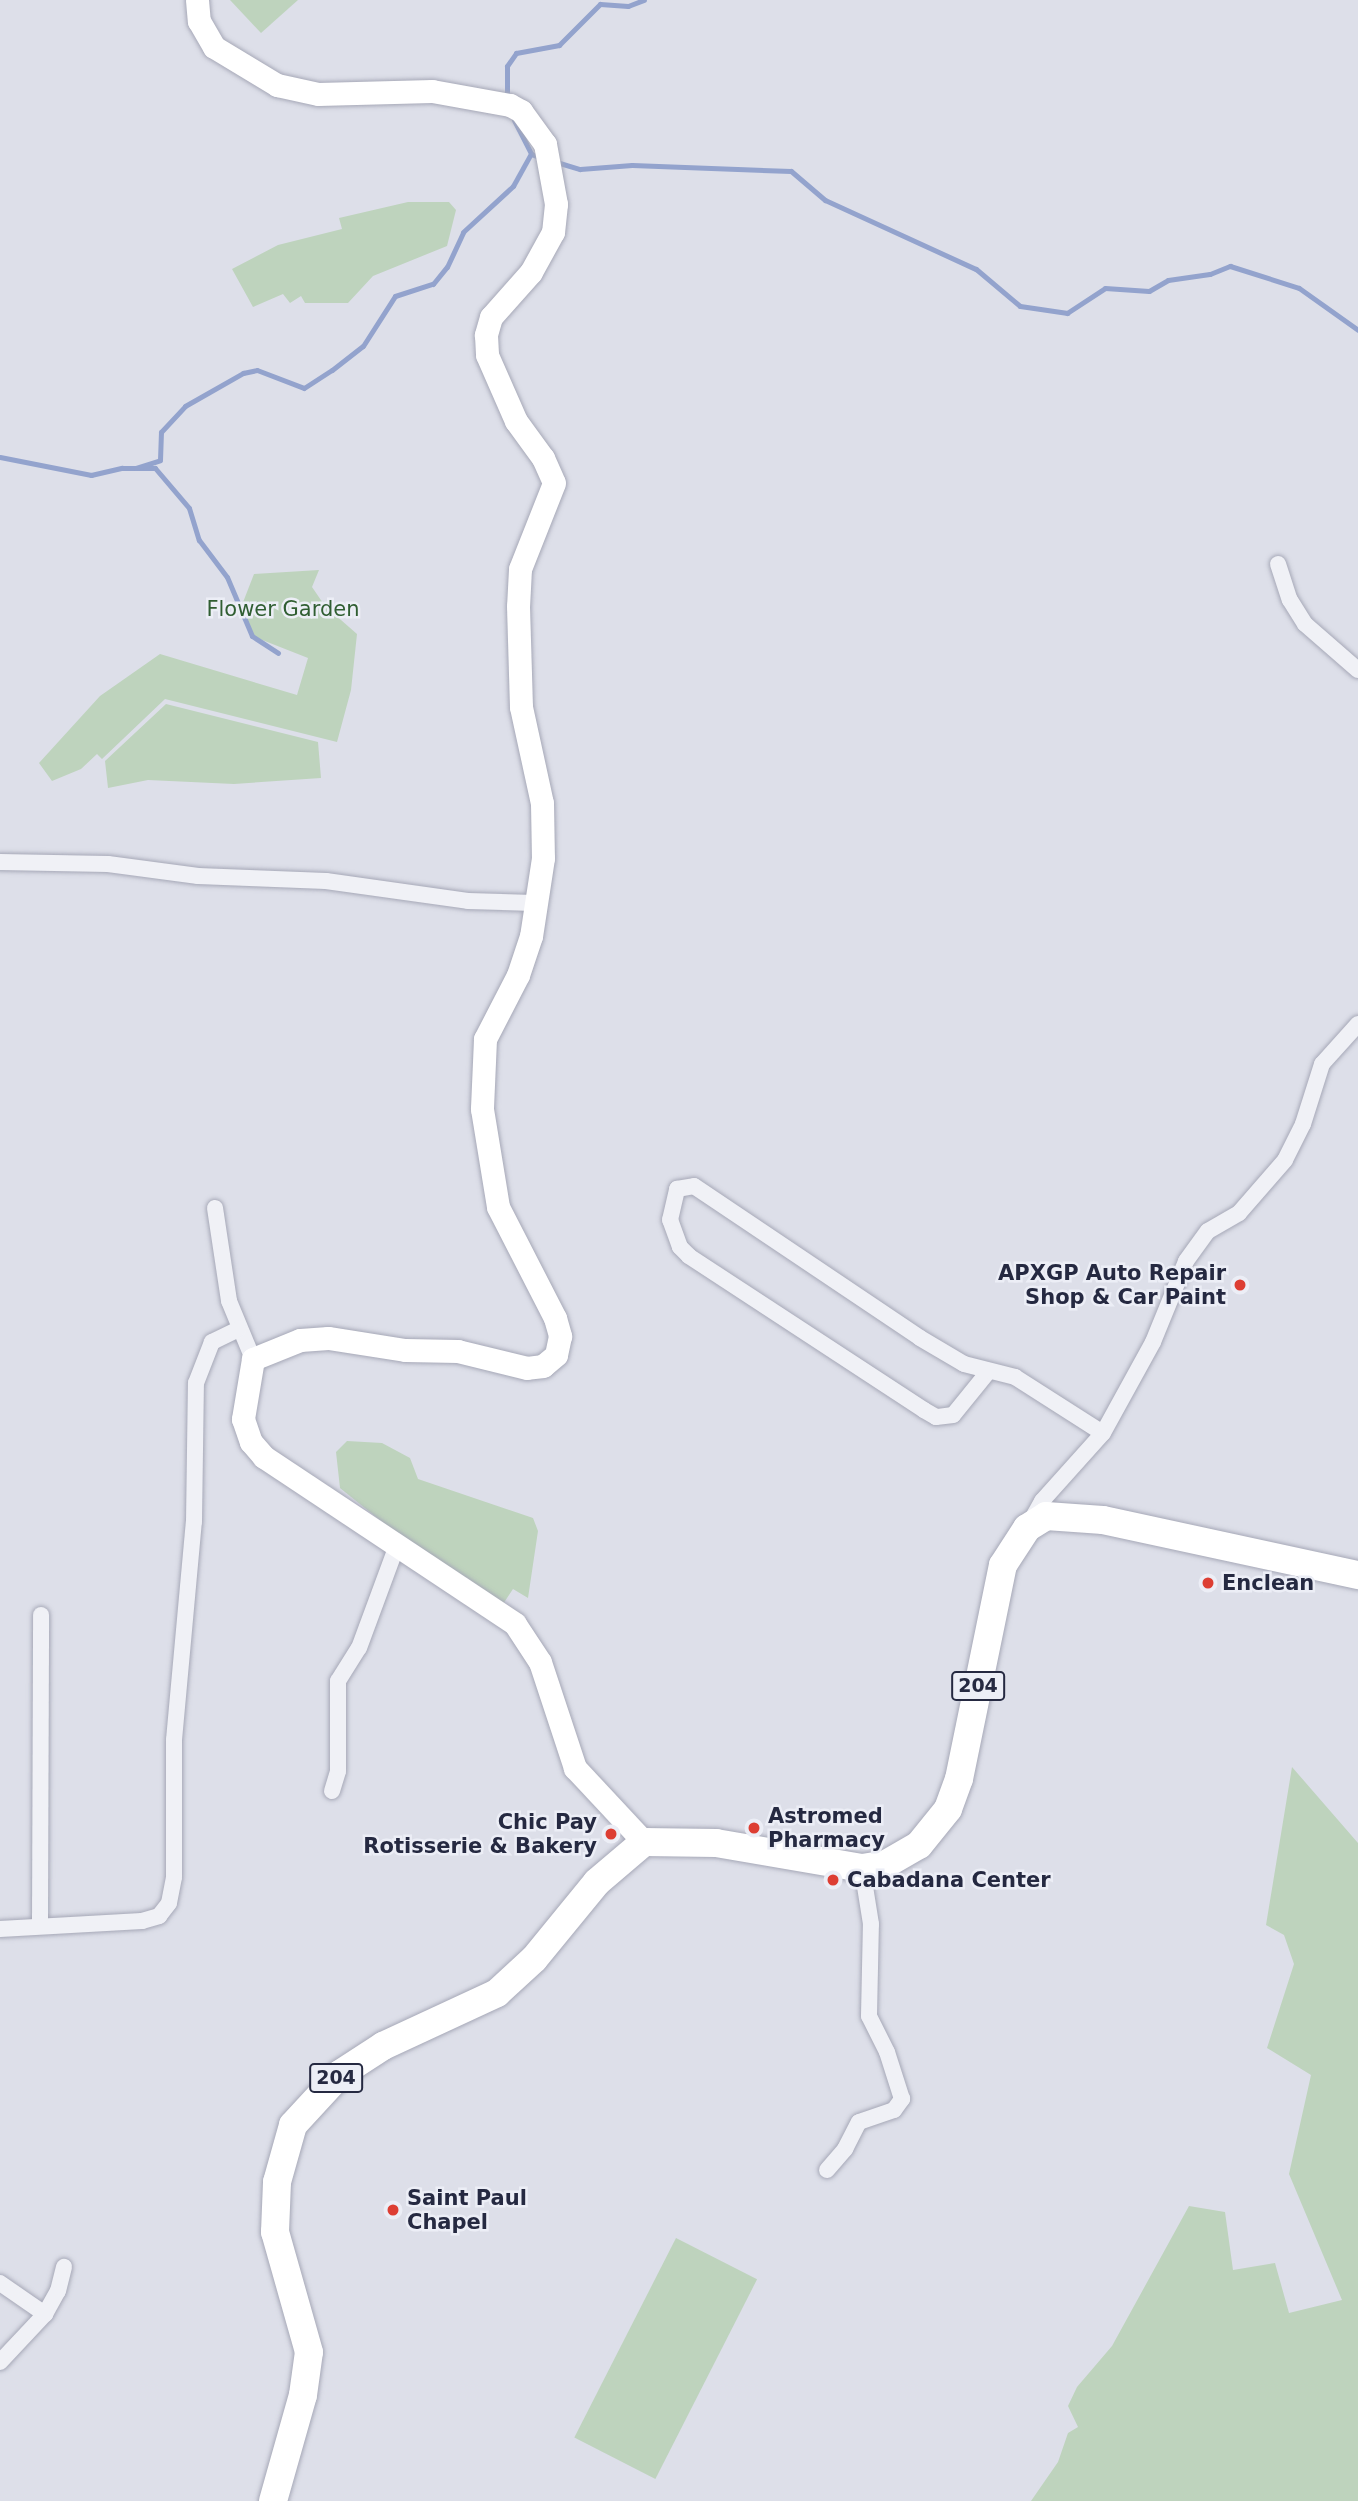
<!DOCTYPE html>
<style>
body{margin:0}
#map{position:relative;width:1358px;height:2501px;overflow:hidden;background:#dddfe9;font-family:"DejaVu Sans",sans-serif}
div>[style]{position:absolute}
.green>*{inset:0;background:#bed3bd;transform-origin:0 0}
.stream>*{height:5px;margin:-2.5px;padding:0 2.5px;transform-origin:2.5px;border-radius:2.5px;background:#93a3cd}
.roads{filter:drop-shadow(0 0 2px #a6a8b7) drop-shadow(0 0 2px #a6a8b7)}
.street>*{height:16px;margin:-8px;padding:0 8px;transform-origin:8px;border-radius:8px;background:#f0f1f6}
.secondary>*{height:23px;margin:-11.5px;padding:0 11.5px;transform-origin:11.5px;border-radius:11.5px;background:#fff}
.highway>*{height:28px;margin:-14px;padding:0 14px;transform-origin:14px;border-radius:14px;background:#fff}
.dots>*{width:19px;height:19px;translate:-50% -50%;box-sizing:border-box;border:4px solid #eceef6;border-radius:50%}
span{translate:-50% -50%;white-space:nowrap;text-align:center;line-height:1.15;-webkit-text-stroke:5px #eceef6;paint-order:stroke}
.shield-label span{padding:2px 5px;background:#eceef6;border:2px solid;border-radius:5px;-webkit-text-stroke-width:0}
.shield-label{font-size:19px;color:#252941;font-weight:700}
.park-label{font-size:21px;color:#305e32}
.poi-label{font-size:21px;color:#252941;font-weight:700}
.right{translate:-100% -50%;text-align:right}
.left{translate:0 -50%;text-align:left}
</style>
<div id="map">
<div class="green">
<div style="clip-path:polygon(230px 0,298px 0,261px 33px)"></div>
<div style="clip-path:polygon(408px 202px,449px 202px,456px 210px,447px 246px,373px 276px,348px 303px,305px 303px,301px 296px,290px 303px,283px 294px,253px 307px,232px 269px,278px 245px,342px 229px,339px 218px)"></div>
<div style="clip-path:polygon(319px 570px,312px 587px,325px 606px,357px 634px,351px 690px,337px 742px,165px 699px,102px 759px,97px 754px,81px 769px,52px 781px,39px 763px,100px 696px,160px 654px,297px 695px,308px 658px,252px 636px,240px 610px,254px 574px)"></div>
<div style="clip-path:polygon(166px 704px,318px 742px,321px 778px,234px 784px,148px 780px,108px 788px,105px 761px)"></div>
<div style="clip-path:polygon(347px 1441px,382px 1443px,410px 1458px,418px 1479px,533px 1518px,538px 1531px,528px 1598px,513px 1589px,503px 1604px,437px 1566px,340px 1488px,336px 1452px)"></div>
<div style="clip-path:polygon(1292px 1767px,1358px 1843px,1358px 2501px,1031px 2501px,1058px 2462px,1068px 2433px,1078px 2427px,1068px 2406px,1077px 2387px,1112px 2346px,1189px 2206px,1225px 2212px,1233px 2270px,1275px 2263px,1289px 2313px,1342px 2300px,1289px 2174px,1311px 2075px,1267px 2048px,1294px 1964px,1284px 1935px,1266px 1925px)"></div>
<div style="left:676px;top:2238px;width:91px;height:224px;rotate:27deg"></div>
</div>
<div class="stream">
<div style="left:507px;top:98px;width:32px;rotate:-90deg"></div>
<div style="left:507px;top:66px;width:16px;rotate:-55deg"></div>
<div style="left:516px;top:53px;width:44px;rotate:-10.5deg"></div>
<div style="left:559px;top:45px;width:58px;rotate:-45deg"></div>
<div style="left:600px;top:4px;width:28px;rotate:4deg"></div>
<div style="left:628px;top:6px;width:17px;rotate:-21deg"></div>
<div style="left:514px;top:120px;width:38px;rotate:63deg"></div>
<div style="left:553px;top:161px;width:28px;rotate:17deg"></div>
<div style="left:580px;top:169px;width:52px;rotate:-4.4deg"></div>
<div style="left:632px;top:165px;width:159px;rotate:2.2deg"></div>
<div style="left:791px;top:171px;width:45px;rotate:40.5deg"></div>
<div style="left:825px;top:200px;width:166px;rotate:24.6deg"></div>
<div style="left:976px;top:269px;width:57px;rotate:40.1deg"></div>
<div style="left:1020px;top:306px;width:48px;rotate:8.5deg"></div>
<div style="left:1067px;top:313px;width:45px;rotate:-33.3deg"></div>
<div style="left:1105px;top:288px;width:44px;rotate:3.9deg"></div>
<div style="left:1149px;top:291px;width:22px;rotate:-30deg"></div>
<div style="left:1168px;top:280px;width:42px;rotate:-8.1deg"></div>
<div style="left:1210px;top:274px;width:22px;rotate:-22deg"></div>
<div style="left:1230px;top:266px;width:72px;rotate:17.7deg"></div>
<div style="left:1299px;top:288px;width:72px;rotate:35.4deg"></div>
<div style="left:0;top:457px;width:93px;rotate:11.2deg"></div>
<div style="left:91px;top:475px;width:32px;rotate:-13deg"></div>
<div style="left:122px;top:468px;width:33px"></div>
<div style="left:155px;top:468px;width:52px;rotate:49.6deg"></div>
<div style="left:189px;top:508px;width:34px;rotate:73deg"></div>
<div style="left:199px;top:540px;width:46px;rotate:52.9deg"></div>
<div style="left:227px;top:577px;width:64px;rotate:67deg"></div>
<div style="left:252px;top:636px;width:31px;rotate:33deg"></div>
<div style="left:136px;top:468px;width:25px;rotate:-18deg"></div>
<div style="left:160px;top:460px;width:28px;rotate:-88deg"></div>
<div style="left:161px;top:432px;width:35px;rotate:-47deg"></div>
<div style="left:185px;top:406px;width:67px;rotate:-29.6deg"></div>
<div style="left:243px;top:373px;width:14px;rotate:-12deg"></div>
<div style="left:257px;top:370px;width:50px;rotate:21deg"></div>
<div style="left:304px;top:388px;width:33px;rotate:-33deg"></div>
<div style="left:332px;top:370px;width:39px;rotate:-38deg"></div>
<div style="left:363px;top:346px;width:59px;rotate:-57.4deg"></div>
<div style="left:395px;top:296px;width:40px;rotate:-18deg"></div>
<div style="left:433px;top:284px;width:22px;rotate:-51deg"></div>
<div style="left:447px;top:267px;width:38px;rotate:-65deg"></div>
<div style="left:463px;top:232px;width:68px;rotate:-42.6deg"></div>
<div style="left:513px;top:186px;width:37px;rotate:-61deg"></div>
<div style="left:531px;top:154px;width:12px;rotate:20deg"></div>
</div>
<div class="roads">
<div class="street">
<div style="left:1278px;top:564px;width:38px;rotate:72deg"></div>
<div style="left:1290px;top:600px;width:28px;rotate:58deg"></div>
<div style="left:1305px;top:624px;width:70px;rotate:41deg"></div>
<div style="left:0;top:862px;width:108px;rotate:1.1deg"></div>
<div style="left:108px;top:864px;width:91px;rotate:7.6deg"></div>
<div style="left:198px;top:876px;width:128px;rotate:2.2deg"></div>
<div style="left:326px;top:881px;width:143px;rotate:8deg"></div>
<div style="left:468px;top:901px;width:66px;rotate:1.7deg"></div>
<div style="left:215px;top:1208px;width:94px;rotate:81.4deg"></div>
<div style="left:229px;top:1301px;width:63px;rotate:67.5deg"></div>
<div style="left:988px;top:1372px;width:55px;rotate:129.1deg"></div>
<div style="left:953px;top:1415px;width:17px;rotate:173deg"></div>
<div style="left:936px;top:1417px;width:14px;rotate:-150deg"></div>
<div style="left:924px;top:1410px;width:281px;rotate:-146.8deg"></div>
<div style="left:689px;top:1256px;width:13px;rotate:-135deg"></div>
<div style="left:680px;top:1247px;width:29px;rotate:-110deg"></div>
<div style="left:670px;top:1220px;width:32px;rotate:-77deg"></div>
<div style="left:677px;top:1189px;width:17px;rotate:-10deg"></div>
<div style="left:694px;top:1186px;width:272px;rotate:33.9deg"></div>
<div style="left:920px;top:1338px;width:51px;rotate:30.6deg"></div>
<div style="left:964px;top:1364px;width:53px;rotate:14.3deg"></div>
<div style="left:1015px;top:1377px;width:104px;rotate:32.5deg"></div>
<div style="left:1031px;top:1521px;width:23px;rotate:-61deg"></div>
<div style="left:1042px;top:1501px;width:91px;rotate:-48.1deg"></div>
<div style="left:1103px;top:1433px;width:104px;rotate:-61.2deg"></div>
<div style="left:1153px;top:1342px;width:87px;rotate:-67.8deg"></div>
<div style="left:1186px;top:1261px;width:37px;rotate:-54deg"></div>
<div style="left:1208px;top:1231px;width:36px;rotate:-30deg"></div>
<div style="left:1239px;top:1213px;width:70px;rotate:-49deg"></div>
<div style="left:1285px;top:1160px;width:40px;rotate:-63.4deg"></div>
<div style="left:1303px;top:1124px;width:63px;rotate:-72.4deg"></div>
<div style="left:1322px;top:1064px;width:54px;rotate:-48deg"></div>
<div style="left:332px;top:1791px;width:21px;rotate:-73deg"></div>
<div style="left:338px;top:1771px;width:90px;rotate:-90deg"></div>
<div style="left:338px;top:1681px;width:39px;rotate:-58deg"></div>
<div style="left:359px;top:1648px;width:110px;rotate:-69.7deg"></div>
<div style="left:40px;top:1926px;width:311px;rotate:-89.8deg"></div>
<div style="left:0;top:1929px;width:142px;rotate:-3.2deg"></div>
<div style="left:142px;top:1921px;width:18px;rotate:-16deg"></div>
<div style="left:159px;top:1916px;width:16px;rotate:-52deg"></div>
<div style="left:169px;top:1903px;width:26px;rotate:-79deg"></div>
<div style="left:174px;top:1877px;width:137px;rotate:-90deg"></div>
<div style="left:174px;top:1740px;width:219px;rotate:-84.8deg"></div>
<div style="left:194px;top:1522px;width:139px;rotate:-89.2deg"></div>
<div style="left:196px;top:1383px;width:44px;rotate:-68.7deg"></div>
<div style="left:212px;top:1342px;width:30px;rotate:-26deg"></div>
<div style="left:827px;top:2170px;width:28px;rotate:-49deg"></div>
<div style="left:845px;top:2149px;width:30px;rotate:-63deg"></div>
<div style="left:859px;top:2122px;width:37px;rotate:-19deg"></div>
<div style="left:894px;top:2110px;width:14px;rotate:-54deg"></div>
<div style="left:902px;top:2099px;width:49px;rotate:-107.7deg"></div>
<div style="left:887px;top:2052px;width:40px;rotate:-116.6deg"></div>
<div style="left:869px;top:2016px;width:92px;rotate:-88.8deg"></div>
<div style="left:871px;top:1924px;width:57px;rotate:-99.1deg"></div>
<div style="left:0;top:2283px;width:55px;rotate:34.6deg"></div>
<div style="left:0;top:2362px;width:66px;rotate:-46.8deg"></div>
<div style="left:45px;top:2314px;width:26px;rotate:-61deg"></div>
<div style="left:58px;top:2291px;width:25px;rotate:-76deg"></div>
</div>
<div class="secondary">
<div style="left:197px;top:0;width:21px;rotate:85deg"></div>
<div style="left:199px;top:21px;width:30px;rotate:60deg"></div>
<div style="left:214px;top:47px;width:74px;rotate:31.1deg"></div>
<div style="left:277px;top:85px;width:42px;rotate:12.4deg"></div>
<div style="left:318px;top:94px;width:114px;rotate:-1.5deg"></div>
<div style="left:432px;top:91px;width:79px;rotate:10.2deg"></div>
<div style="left:510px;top:105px;width:13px;rotate:29deg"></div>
<div style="left:521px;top:111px;width:41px;rotate:54deg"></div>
<div style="left:545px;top:144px;width:61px;rotate:79.6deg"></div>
<div style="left:556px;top:204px;width:28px;rotate:96deg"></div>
<div style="left:553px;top:232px;width:46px;rotate:118.8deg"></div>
<div style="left:531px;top:272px;width:60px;rotate:131.6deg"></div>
<div style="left:491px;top:317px;width:19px;rotate:106deg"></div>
<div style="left:486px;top:335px;width:20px;rotate:87deg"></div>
<div style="left:487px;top:355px;width:72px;rotate:66.3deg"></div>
<div style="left:516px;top:421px;width:46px;rotate:53.9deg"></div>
<div style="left:543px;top:458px;width:27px;rotate:66deg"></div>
<div style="left:554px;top:483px;width:92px;rotate:111.6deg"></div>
<div style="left:520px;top:569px;width:37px;rotate:93deg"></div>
<div style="left:518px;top:606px;width:101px;rotate:88.3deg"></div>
<div style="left:521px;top:707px;width:98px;rotate:77.7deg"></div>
<div style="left:542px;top:803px;width:55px;rotate:89deg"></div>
<div style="left:543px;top:858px;width:79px;rotate:98.7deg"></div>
<div style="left:531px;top:936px;width:41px;rotate:108.4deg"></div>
<div style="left:518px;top:975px;width:72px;rotate:117.3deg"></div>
<div style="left:485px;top:1039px;width:70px;rotate:92.5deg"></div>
<div style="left:482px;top:1109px;width:99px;rotate:80.7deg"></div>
<div style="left:498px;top:1207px;width:125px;rotate:62.8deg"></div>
<div style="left:555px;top:1318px;width:19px;rotate:74deg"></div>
<div style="left:560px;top:1336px;width:19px;rotate:102deg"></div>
<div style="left:556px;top:1355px;width:17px;rotate:140deg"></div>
<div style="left:543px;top:1366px;width:16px;rotate:173deg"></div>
<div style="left:527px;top:1368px;width:71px;rotate:-166.2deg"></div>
<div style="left:458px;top:1351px;width:53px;rotate:-178.9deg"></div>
<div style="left:405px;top:1350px;width:78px;rotate:-171.1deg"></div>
<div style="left:328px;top:1338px;width:28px;rotate:176deg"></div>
<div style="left:300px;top:1340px;width:51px;rotate:158deg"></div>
<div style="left:253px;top:1359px;width:61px;rotate:99.5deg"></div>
<div style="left:243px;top:1419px;width:24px;rotate:71deg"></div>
<div style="left:251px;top:1442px;width:20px;rotate:49deg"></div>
<div style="left:264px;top:1457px;width:301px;rotate:33.6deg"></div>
<div style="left:515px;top:1624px;width:45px;rotate:56.7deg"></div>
<div style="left:540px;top:1662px;width:112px;rotate:71.7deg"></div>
<div style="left:575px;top:1768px;width:101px;rotate:47deg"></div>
</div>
<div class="highway">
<div style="left:273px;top:2501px;width:110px;rotate:-74.2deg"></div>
<div style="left:303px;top:2395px;width:43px;rotate:-82.1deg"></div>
<div style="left:309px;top:2352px;width:125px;rotate:-105.8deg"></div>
<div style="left:275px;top:2232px;width:50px;rotate:-87.7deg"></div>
<div style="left:277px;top:2182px;width:59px;rotate:-74.3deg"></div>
<div style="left:293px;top:2125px;width:69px;rotate:-47.3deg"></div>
<div style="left:340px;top:2074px;width:51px;rotate:-33.1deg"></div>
<div style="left:383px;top:2046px;width:126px;rotate:-24.9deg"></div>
<div style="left:497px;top:1993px;width:50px;rotate:-42.6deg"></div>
<div style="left:534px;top:1959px;width:99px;rotate:-50.7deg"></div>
<div style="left:597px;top:1882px;width:62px;rotate:-40.4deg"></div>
<div style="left:644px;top:1842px;width:72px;rotate:0.8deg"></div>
<div style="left:716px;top:1843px;width:148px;rotate:9.7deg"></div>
<div style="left:862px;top:1868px;width:24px;rotate:-9deg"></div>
<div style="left:886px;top:1864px;width:38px;rotate:-30deg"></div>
<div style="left:919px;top:1845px;width:46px;rotate:-51.1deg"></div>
<div style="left:948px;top:1809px;width:32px;rotate:-70deg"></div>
<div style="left:959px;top:1779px;width:218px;rotate:-78.4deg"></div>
<div style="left:1003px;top:1565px;width:44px;rotate:-57deg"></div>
<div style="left:1027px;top:1528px;width:22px;rotate:-32deg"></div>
<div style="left:1046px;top:1516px;width:57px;rotate:4deg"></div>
<div style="left:1103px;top:1520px;width:261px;rotate:12.2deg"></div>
</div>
</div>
<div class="dots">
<div style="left:1240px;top:1285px;background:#dd3e33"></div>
<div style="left:1208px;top:1583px;background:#dd3e33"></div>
<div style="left:754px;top:1828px;background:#dd3e33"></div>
<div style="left:611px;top:1834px;background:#dd3e33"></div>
<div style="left:833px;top:1880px;background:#dd3e33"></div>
<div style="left:393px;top:2210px;background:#dd3e33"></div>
</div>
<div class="shield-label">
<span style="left:978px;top:1686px">204</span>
<span style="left:336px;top:2078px">204</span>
</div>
<div class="park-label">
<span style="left:283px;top:609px">Flower Garden</span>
</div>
<div class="poi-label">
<span class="right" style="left:1226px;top:1285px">APXGP Auto Repair<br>Shop &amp; Car Paint</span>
<span class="left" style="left:1222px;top:1583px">Enclean</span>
<span class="left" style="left:768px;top:1828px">Astromed<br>Pharmacy</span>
<span class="right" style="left:597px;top:1834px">Chic Pay<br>Rotisserie &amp; Bakery</span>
<span class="left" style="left:847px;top:1880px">Cabadana Center</span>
<span class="left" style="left:407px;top:2210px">Saint Paul<br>Chapel</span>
</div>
</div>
